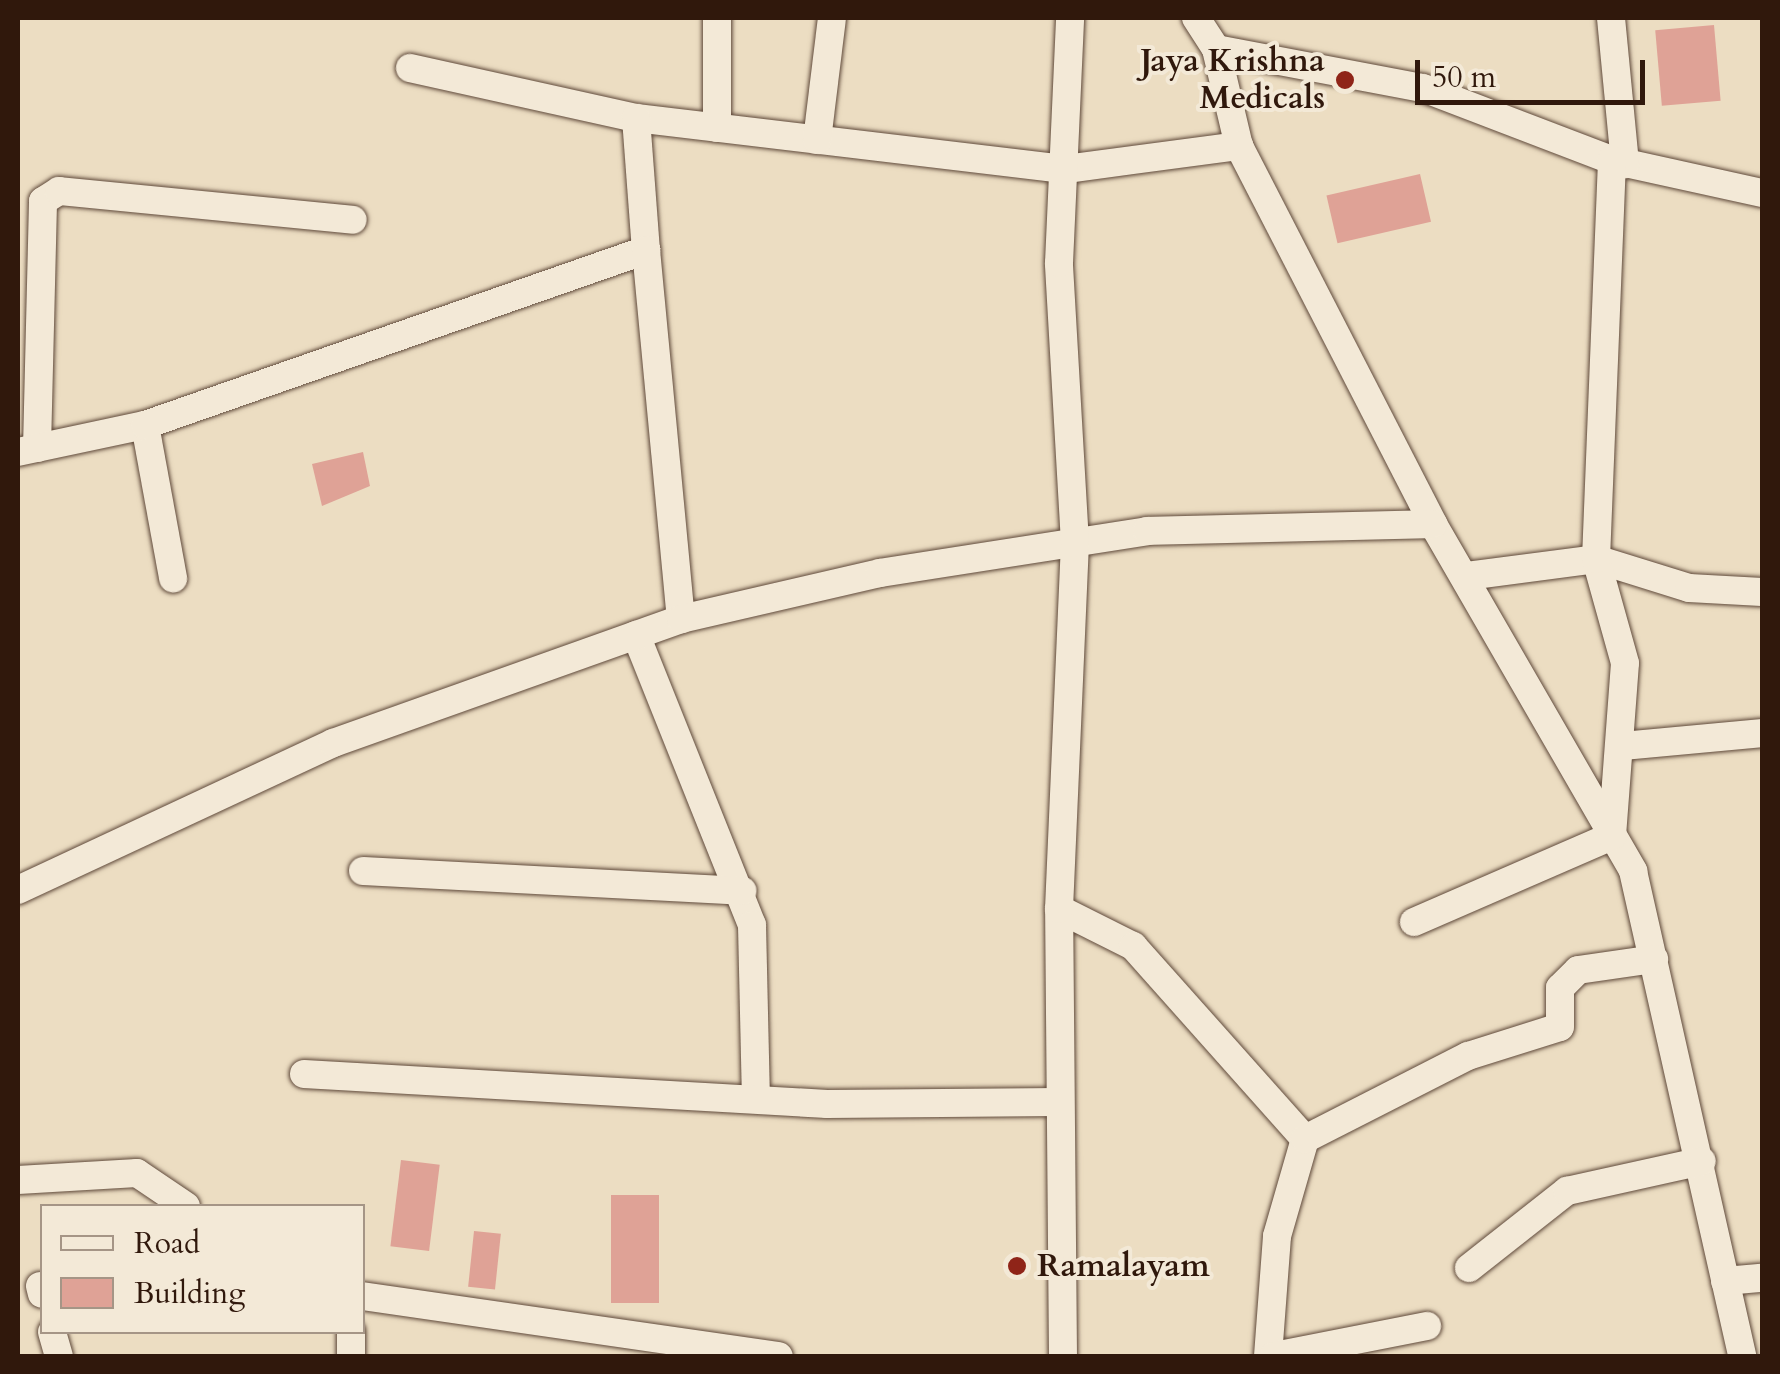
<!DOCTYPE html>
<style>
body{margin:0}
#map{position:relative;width:1780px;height:1374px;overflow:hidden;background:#ecddc2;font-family:Cardo,serif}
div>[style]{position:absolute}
.building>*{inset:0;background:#dfa296;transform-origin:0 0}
.roads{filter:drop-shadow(0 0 2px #5f493a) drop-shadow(0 0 2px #5f493a)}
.street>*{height:28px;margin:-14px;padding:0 14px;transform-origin:14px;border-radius:14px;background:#f3e9d7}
.dots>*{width:28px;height:28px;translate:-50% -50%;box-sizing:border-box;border:5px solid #f3e9d7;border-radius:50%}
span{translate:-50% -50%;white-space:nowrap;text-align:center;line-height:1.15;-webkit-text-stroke:8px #f3e9d7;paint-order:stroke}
.poi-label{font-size:32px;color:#30180c;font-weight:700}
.right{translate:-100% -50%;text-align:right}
.left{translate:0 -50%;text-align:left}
.frame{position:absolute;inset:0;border:20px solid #30180c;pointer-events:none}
.legend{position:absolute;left:40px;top:1204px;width:325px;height:130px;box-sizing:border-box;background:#f3e9d7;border:2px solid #a59586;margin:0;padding:12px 18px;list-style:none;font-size:30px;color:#30180c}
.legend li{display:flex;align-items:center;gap:20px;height:50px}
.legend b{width:50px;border:2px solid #a59586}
.scale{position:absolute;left:1415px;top:60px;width:230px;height:45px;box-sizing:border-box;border:5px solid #30180c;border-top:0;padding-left:12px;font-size:30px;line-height:35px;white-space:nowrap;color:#30180c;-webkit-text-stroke:8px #f3e9d7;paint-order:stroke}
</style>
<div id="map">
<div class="building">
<div style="left:1714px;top:25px;width:76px;height:59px;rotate:85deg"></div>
<div style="left:1420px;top:174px;width:49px;height:96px;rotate:77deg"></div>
<div style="clip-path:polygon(363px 452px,370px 486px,322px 506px,312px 464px)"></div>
<div style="left:401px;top:1160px;width:39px;height:87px;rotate:7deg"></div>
<div style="left:611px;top:1195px;width:48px;height:108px"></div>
<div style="left:474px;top:1231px;width:27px;height:56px;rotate:6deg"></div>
</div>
<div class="roads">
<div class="street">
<div style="left:717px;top:18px;width:110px;rotate:90deg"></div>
<div style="left:1196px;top:18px;width:37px;rotate:57deg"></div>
<div style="left:1216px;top:49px;width:211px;rotate:10.7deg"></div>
<div style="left:1423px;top:88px;width:202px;rotate:20.9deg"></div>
<div style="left:1612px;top:160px;width:154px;rotate:12.4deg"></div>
<div style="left:1611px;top:18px;width:147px;rotate:84.5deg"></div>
<div style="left:1216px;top:49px;width:100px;rotate:76.7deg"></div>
<div style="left:1239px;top:146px;width:425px;rotate:62.8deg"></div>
<div style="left:1433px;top:524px;width:401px;rotate:60deg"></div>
<div style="left:1633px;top:871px;width:497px;rotate:77.3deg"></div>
<div style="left:410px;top:68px;width:231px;rotate:12.5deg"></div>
<div style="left:636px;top:118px;width:433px;rotate:6.8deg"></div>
<div style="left:1066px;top:169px;width:175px;rotate:-7.6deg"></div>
<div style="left:636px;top:118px;width:132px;rotate:85.7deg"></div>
<div style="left:817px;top:140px;width:123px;rotate:-83deg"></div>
<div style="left:145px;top:425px;width:156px;rotate:79.6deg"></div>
<div style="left:37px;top:448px;width:247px;rotate:-88.6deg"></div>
<div style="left:43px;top:201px;width:19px;rotate:-32deg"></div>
<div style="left:59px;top:191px;width:295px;rotate:5.6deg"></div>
<div style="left:18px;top:452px;width:130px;rotate:-12deg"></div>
<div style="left:145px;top:425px;width:531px;rotate:-19.25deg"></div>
<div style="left:646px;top:250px;width:371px;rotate:84.6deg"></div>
<div style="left:1467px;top:576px;width:130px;rotate:-7.5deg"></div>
<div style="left:1596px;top:559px;width:97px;rotate:17.3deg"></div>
<div style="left:1689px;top:588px;width:73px;rotate:3.1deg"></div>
<div style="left:636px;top:635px;width:312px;rotate:68.2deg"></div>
<div style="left:752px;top:925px;width:171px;rotate:88.7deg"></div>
<div style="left:1623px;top:746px;width:140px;rotate:-5.3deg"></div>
<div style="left:363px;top:871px;width:380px;rotate:3deg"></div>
<div style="left:18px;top:890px;width:348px;rotate:-25deg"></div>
<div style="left:333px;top:743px;width:369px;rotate:-19.6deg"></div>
<div style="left:681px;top:619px;width:204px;rotate:-13deg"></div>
<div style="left:880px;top:573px;width:270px;rotate:-8.9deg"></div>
<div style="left:1147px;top:531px;width:286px;rotate:-1.4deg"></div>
<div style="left:1059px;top:909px;width:83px;rotate:26.6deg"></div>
<div style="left:1133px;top:946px;width:259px;rotate:48.3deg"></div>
<div style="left:1414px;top:922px;width:216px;rotate:-23.5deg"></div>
<div style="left:1612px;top:836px;width:173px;rotate:-85.7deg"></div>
<div style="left:1625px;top:663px;width:108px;rotate:-105.6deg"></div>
<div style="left:1596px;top:559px;width:399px;rotate:-87.7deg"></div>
<div style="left:304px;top:1074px;width:524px;rotate:3.28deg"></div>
<div style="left:827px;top:1104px;width:231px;rotate:-0.5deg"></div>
<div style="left:18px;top:1180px;width:119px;rotate:-3.4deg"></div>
<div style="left:137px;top:1173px;width:59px;rotate:34deg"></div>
<div style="left:1469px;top:1268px;width:125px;rotate:-38.2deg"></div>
<div style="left:1567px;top:1191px;width:138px;rotate:-12.5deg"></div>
<div style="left:1725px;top:1281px;width:37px;rotate:-5deg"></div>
<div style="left:40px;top:1286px;width:8px;rotate:76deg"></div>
<div style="left:362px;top:1296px;width:421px;rotate:8.2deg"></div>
<div style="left:52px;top:1332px;width:25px;rotate:74deg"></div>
<div style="left:351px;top:1356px;width:24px;rotate:-90deg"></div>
<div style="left:1063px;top:1356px;width:447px;rotate:-90.5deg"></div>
<div style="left:1059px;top:909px;width:366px;rotate:-87.5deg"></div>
<div style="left:1075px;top:543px;width:280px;rotate:-93.3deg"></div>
<div style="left:1059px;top:263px;width:245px;rotate:-87.4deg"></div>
<div style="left:1268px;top:1356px;width:120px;rotate:-85.7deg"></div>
<div style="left:1277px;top:1236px;width:101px;rotate:-73.9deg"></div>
<div style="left:1305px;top:1139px;width:183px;rotate:-27deg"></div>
<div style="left:1468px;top:1056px;width:96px;rotate:-17.5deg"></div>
<div style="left:1560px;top:1027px;width:39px;rotate:-90deg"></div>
<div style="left:1560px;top:988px;width:25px;rotate:-45deg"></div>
<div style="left:1578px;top:970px;width:77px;rotate:-8.2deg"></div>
<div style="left:1274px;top:1356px;width:156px;rotate:-11.1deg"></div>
</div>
</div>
<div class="dots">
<div style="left:1345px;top:80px;background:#8f2418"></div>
<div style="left:1017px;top:1266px;background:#8f2418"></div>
</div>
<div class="poi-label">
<span class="right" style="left:1325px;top:80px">Jaya Krishna<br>Medicals</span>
<span class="left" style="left:1037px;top:1266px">Ramalayam</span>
</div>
<div class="frame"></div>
<ul class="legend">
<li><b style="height:12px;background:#f3e9d7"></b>Road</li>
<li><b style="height:28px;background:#dfa296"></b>Building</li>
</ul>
<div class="scale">50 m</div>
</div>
